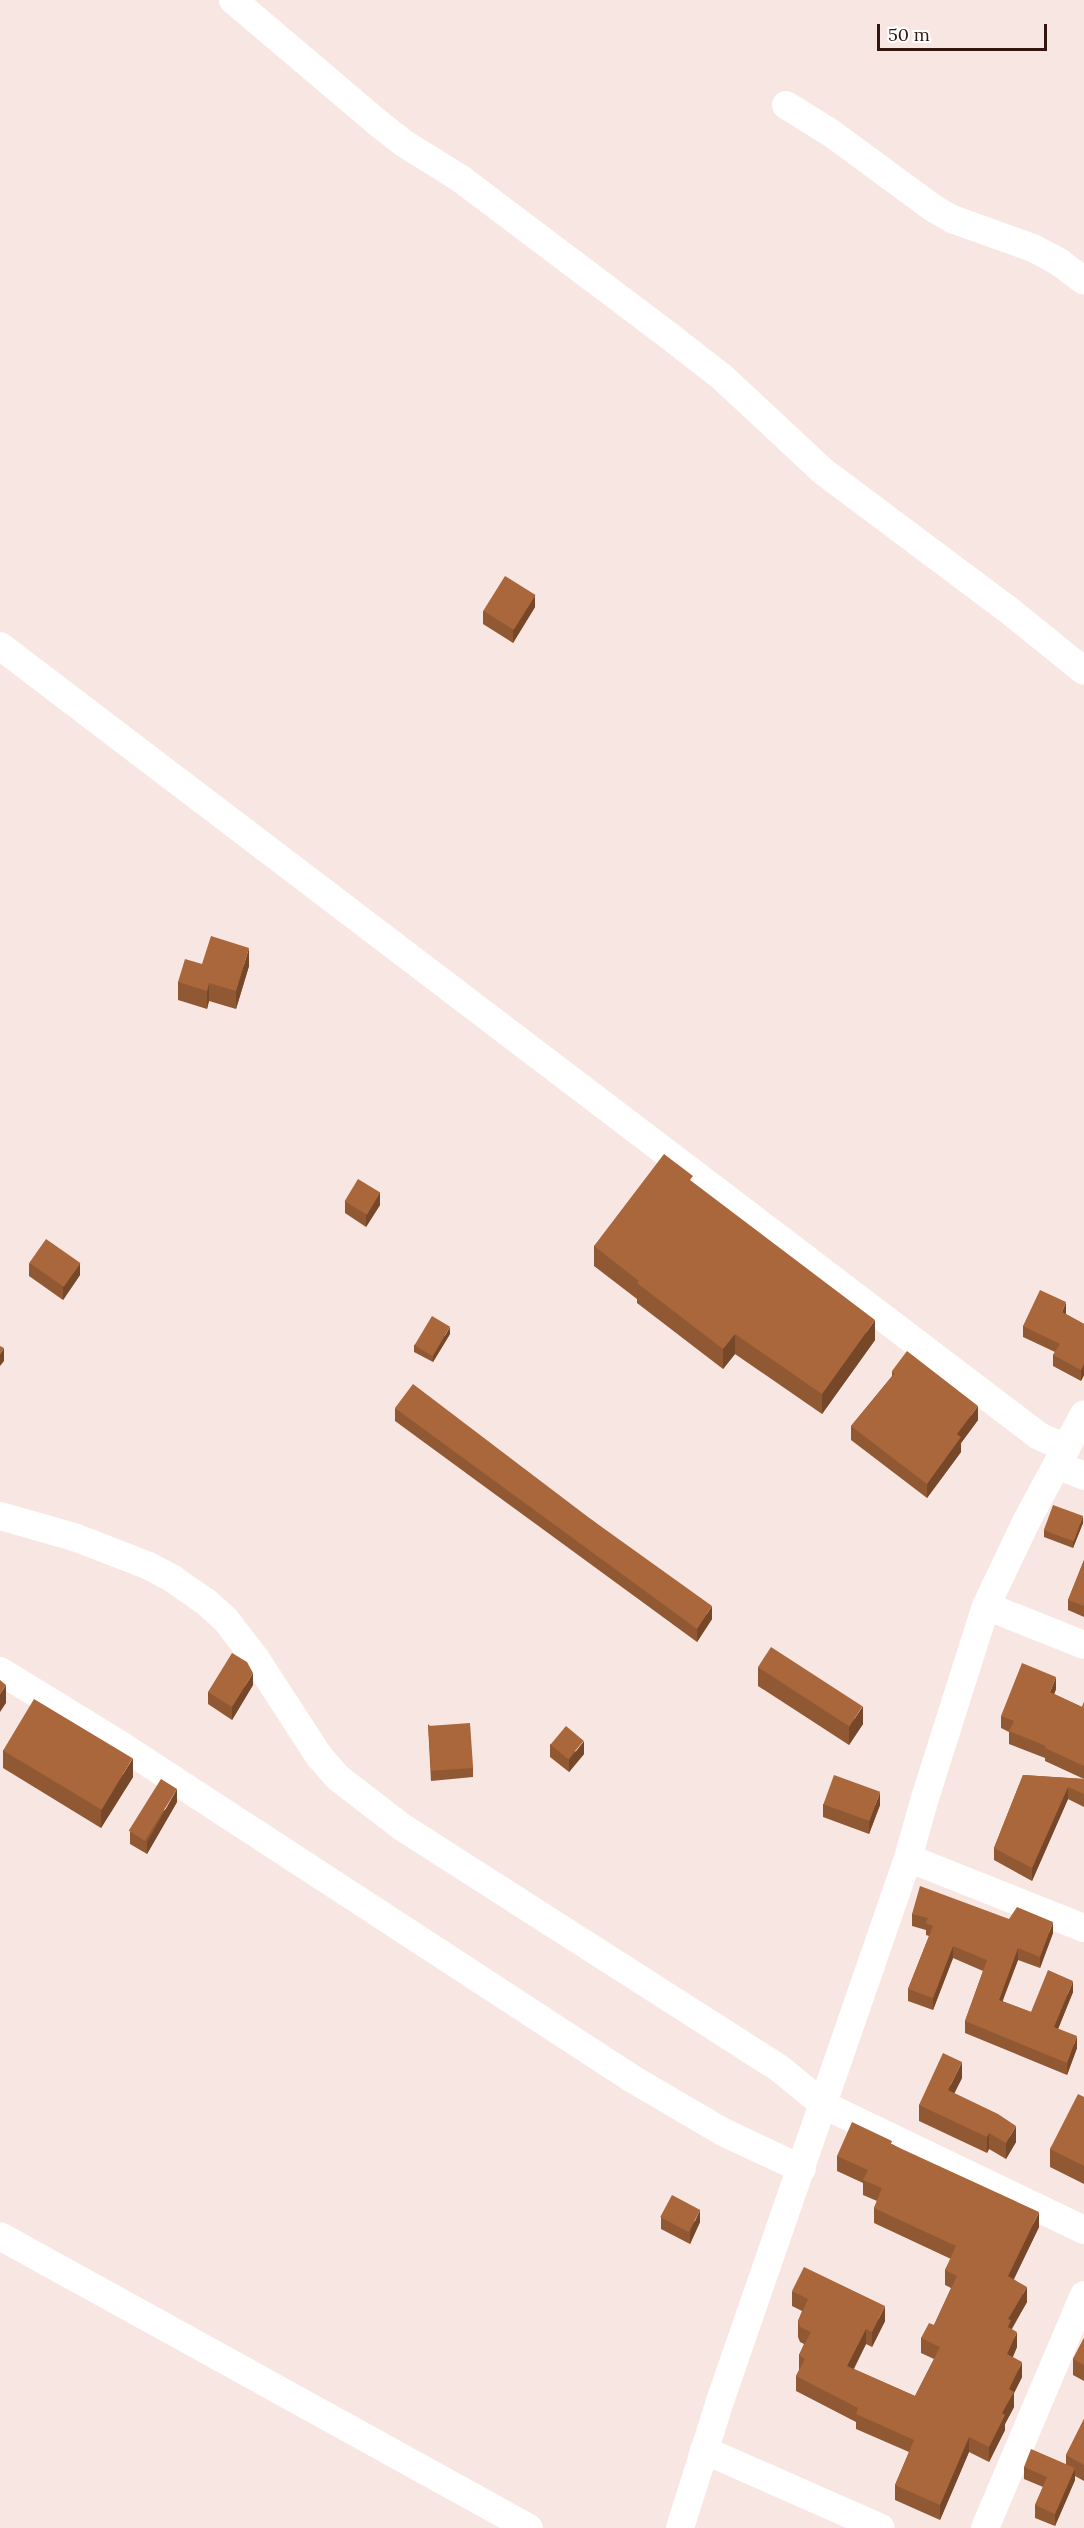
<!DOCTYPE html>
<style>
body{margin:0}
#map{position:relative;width:1084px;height:2528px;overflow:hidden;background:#f8e6e2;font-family:Lora,serif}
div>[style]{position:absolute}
.minor>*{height:28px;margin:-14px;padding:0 14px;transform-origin:14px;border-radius:14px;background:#fff}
.wall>*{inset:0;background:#915933}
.shaded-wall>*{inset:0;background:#764829}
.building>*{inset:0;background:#a9673b;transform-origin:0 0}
span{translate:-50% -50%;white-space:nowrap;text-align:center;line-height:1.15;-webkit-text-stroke:5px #fff;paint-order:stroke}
.scale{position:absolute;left:877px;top:24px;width:170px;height:27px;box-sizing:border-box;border:3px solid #34150f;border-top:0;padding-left:8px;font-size:18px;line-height:21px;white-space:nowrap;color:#34150f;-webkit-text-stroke:4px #fff;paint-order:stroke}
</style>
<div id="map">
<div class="minor">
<div style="left:233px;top:0;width:190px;rotate:40.3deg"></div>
<div style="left:378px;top:123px;width:34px;rotate:38deg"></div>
<div style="left:405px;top:144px;width:66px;rotate:32deg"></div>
<div style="left:461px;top:179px;width:266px;rotate:37deg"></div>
<div style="left:673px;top:339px;width:62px;rotate:37.8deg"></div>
<div style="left:722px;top:377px;width:139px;rotate:43deg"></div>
<div style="left:824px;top:472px;width:227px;rotate:36.8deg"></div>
<div style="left:1006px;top:608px;width:100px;rotate:38.9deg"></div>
<div style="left:786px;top:105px;width:53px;rotate:31.9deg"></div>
<div style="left:831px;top:133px;width:127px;rotate:36.3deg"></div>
<div style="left:933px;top:208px;width:22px;rotate:30deg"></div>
<div style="left:952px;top:219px;width:86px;rotate:19.7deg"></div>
<div style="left:1033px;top:248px;width:30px;rotate:28deg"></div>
<div style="left:1059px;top:262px;width:31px;rotate:37deg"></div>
<div style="left:0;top:646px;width:1305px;rotate:37.25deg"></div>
<div style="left:1039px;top:1436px;width:30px;rotate:24deg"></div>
<div style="left:1057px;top:1465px;width:29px;rotate:22deg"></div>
<div style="left:0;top:1516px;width:77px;rotate:15.8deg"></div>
<div style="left:74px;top:1537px;width:80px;rotate:21.1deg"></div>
<div style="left:149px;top:1566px;width:27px;rotate:28deg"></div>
<div style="left:173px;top:1579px;width:39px;rotate:35deg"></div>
<div style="left:205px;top:1601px;width:28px;rotate:42deg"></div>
<div style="left:226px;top:1620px;width:49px;rotate:52.4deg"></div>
<div style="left:256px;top:1659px;width:116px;rotate:57deg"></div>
<div style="left:319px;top:1756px;width:28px;rotate:49deg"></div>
<div style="left:337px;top:1777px;width:82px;rotate:37.6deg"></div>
<div style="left:402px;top:1827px;width:447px;rotate:32.6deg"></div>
<div style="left:779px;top:2068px;width:58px;rotate:39.4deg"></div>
<div style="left:824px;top:2105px;width:288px;rotate:25.7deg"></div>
<div style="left:986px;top:1606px;width:105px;rotate:21.7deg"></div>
<div style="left:0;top:1671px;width:140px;rotate:31.5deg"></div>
<div style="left:119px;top:1744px;width:611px;rotate:33.12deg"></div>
<div style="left:631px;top:2078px;width:107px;rotate:30.4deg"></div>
<div style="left:723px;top:2132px;width:87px;rotate:25.1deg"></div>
<div style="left:908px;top:1858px;width:189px;rotate:21.7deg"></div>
<div style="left:0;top:2236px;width:604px;rotate:28.9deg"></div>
<div style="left:704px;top:2450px;width:193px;rotate:23.8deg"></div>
<div style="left:680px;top:2528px;width:133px;rotate:-72.5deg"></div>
<div style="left:720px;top:2401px;width:575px;rotate:-70.9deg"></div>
<div style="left:908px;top:1858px;width:62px;rotate:-74.2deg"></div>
<div style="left:925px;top:1798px;width:201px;rotate:-72.4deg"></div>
<div style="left:986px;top:1606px;width:95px;rotate:-64.5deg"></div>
<div style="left:1027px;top:1520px;width:120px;rotate:-61.7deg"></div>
<div style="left:985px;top:2528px;width:253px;rotate:-67deg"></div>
</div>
<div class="wall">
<div style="clip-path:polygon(535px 607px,513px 643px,483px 624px,483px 611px)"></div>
<div style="clip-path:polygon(202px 964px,249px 966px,236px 1009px,209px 1001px,207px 1009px,178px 1000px,178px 982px)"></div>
<div style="clip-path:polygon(693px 1183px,875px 1340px,822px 1414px,735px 1354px,723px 1369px,637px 1303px,637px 1299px,594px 1266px,594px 1246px)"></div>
<div style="clip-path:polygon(345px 1201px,380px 1205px,366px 1227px,345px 1213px)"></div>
<div style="clip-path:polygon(29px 1263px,80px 1275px,63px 1300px,29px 1276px)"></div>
<div style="clip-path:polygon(1066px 1313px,1066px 1314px,1084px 1324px,1084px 1375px,1081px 1381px,1053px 1366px,1053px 1355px,1055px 1352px,1023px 1337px,1023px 1326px)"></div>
<div style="clip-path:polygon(450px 1334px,433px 1362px,414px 1352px,414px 1345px)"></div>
<div style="clip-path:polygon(892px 1371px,978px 1420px,961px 1443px,961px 1452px,927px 1498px,851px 1440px,851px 1426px,892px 1376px)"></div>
<div style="clip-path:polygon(395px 1408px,592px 1520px,712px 1619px,697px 1642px,395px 1421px)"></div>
<div style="clip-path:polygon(1083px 1523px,1073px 1548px,1044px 1537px,1044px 1530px)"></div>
<div style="clip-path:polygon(1084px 1560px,1084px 1617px,1068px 1610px,1068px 1600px)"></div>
<div style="clip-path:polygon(758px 1667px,863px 1724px,849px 1745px,758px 1686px)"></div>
<div style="clip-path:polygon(253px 1685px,232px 1720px,208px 1704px,208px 1692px)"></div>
<div style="clip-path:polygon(1056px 1689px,1054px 1694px,1082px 1707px,1084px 1702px,1084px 1779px,1045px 1761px,1045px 1758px,1009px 1744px,1009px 1732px,1001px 1728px,1001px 1716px)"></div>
<div style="clip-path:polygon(428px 1724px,473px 1768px,473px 1777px,431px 1781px)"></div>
<div style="clip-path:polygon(550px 1744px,584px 1754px,569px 1772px,550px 1757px)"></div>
<div style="clip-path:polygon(3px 1750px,133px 1777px,101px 1828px,3px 1768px)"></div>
<div style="clip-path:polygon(1023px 1775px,1084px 1779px,1084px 1807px,1068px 1799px,1032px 1881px,994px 1860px,994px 1848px)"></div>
<div style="clip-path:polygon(177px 1802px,147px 1854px,130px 1844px,130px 1832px)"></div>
<div style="clip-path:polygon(823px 1804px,880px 1805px,869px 1834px,823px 1817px)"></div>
<div style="clip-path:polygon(912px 1914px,1009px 1919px,1053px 1933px,1040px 1968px,1018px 1960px,1002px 2001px,1031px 2012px,1073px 1992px,1058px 2029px,1077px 2048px,1067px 2075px,965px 2033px,965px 2021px,983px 1971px,953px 1958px,933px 2010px,908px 2001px,908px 1989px,929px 1936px,926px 1935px,926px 1930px,912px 1926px)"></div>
<div style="clip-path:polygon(962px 2078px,954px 2093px,1016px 2142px,1006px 2159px,989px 2149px,987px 2153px,919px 2121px,919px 2105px)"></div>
<div style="clip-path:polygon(1084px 2097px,1084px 2184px,1050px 2167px,1050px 2149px)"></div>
<div style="clip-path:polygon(892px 2144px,1039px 2227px,1014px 2279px,1027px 2302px,1012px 2329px,1017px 2347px,1013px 2357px,1022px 2377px,1014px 2393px,1014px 2407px,1005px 2424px,1005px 2430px,989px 2462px,969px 2452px,940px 2520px,895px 2500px,895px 2485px,909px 2452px,856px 2429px,856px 2422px,796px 2391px,796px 2376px,799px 2370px,799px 2355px,804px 2344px,800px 2342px,798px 2337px,798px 2321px,802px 2311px,792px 2306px,792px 2291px,885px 2321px,872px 2347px,866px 2344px,854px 2369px,915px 2396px,934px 2359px,921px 2353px,921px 2338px,934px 2325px,951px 2288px,945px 2285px,945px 2270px,951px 2259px,874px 2223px,874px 2208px,877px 2201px,863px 2195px,863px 2183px,837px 2171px,837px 2156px)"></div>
<div style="clip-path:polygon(661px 2217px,700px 2222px,690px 2244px,661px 2229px)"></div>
<div style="clip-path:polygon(1084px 2338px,1084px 2381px,1073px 2375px,1073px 2359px)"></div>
<div style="clip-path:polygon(1084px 2419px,1084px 2481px,1075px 2476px,1075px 2480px,1055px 2526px,1035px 2518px,1035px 2505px,1043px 2487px,1024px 2479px,1024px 2467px,1066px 2464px,1066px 2455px)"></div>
</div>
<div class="shaded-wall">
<div style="clip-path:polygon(535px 595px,535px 607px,513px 643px,513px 630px)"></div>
<div style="clip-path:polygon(249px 948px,249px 966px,236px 1009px,236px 991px)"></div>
<div style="clip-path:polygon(209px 983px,209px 1001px,207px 1009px,207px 991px)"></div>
<div style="clip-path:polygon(380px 1192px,380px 1205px,366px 1227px,366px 1214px)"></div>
<div style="clip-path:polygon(80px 1263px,80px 1275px,63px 1300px,63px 1287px)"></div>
<div style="clip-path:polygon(1066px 1302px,1066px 1313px,1062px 1323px,1062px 1312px)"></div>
<div style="clip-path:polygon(875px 1320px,875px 1340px,822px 1414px,822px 1394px)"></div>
<div style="clip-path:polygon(450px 1327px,450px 1334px,433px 1362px,433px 1356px)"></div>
<div style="clip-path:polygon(735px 1334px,735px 1354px,723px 1369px,723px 1349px)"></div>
<div style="clip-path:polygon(4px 1348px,4px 1361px,0 1366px,0 1354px)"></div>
<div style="clip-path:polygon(1084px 1364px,1084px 1375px,1081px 1381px,1081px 1370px)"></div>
<div style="clip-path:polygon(978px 1406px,978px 1420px,961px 1443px,961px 1452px,927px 1498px,927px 1484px,957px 1434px)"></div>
<div style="clip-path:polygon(1083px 1516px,1083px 1523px,1073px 1548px,1073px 1542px)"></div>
<div style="clip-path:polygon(712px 1606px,712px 1619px,697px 1642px,697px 1629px)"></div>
<div style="clip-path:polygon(253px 1673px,253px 1685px,232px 1720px,232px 1707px)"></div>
<div style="clip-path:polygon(1056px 1677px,1056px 1689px,1050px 1705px,1050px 1692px)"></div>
<div style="clip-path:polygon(6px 1685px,6px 1703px,0 1712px,0 1694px)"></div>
<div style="clip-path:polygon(863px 1706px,863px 1724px,849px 1745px,849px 1727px)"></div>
<div style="clip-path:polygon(584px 1741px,584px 1754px,569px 1772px,569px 1760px)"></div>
<div style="clip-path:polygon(133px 1758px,133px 1777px,101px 1828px,101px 1810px)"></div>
<div style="clip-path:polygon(1068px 1787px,1068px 1799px,1032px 1881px,1032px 1868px)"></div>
<div style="clip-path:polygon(177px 1789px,177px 1802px,147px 1854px,147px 1842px)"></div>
<div style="clip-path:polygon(880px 1792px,880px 1805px,869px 1834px,869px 1822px)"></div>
<div style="clip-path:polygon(1053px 1922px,1053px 1933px,1040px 1968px,1040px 1957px)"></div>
<div style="clip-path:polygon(953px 1946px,953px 1958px,933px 2010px,933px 1998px)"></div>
<div style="clip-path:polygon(1018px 1948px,1018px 1960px,999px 2011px,999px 2000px)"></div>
<div style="clip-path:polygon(1073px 1981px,1073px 1992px,1054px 2039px,1054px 2027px)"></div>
<div style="clip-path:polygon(1077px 2036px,1077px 2048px,1067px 2075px,1067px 2063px)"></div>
<div style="clip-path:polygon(962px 2062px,962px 2078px,948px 2106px,948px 2090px)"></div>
<div style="clip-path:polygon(1016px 2126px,1016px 2142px,1006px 2159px,1006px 2143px)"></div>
<div style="clip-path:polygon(989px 2133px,989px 2149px,987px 2153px,987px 2137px)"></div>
<div style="clip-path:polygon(700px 2210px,700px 2222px,690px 2244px,690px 2232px)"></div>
<div style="clip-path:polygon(1039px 2212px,1039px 2227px,1008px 2291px,1008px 2276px)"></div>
<div style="clip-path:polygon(1027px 2287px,1027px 2302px,1011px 2329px,1008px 2342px,1008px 2319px)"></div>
<div style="clip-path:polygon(885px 2306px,885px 2321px,872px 2347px,872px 2332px)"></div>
<div style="clip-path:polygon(866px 2329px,866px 2344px,847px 2381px,847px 2366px)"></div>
<div style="clip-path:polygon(1017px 2332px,1017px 2347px,1007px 2369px,1007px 2354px)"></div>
<div style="clip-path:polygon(1022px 2362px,1022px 2377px,1014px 2393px,1014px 2407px,1005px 2424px,1005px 2430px,989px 2462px,989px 2447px,1002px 2413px,1009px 2389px)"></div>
<div style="clip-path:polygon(969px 2437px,969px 2452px,940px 2520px,940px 2505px)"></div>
<div style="clip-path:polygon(1075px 2468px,1075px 2480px,1055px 2526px,1055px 2514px)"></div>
</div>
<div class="building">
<div style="left:505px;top:576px;width:36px;height:41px;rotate:32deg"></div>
<div style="clip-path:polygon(211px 936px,249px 948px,236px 991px,209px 983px,207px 991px,178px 982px,185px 959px,202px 964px)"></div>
<div style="clip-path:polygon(664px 1154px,693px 1176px,690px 1180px,875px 1320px,822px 1394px,735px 1334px,723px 1349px,637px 1283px,639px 1281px,594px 1246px)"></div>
<div style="left:358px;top:1179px;width:26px;height:26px;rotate:31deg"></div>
<div style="left:46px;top:1239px;width:42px;height:29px;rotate:35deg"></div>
<div style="clip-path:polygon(1040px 1290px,1066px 1302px,1062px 1312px,1084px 1324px,1084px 1364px,1081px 1370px,1053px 1355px,1060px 1344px,1023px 1326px)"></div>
<div style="left:432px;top:1316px;width:21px;height:34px;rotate:31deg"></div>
<div style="clip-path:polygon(0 1346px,4px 1348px,0 1354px)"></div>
<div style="clip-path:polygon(907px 1351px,978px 1406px,957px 1434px,961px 1437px,927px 1484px,851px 1426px,895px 1373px,892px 1371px)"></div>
<div style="clip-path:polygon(413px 1384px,592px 1520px,712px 1606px,697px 1629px,395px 1408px)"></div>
<div style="left:1053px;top:1505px;width:32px;height:27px;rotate:20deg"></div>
<div style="clip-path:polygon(1084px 1560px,1084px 1606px,1068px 1600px)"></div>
<div style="left:771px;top:1647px;width:109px;height:24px;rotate:33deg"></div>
<div style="clip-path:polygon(232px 1653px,247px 1662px,253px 1673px,232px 1707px,208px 1692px)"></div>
<div style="clip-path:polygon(1022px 1663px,1056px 1677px,1050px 1692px,1082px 1707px,1084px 1702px,1084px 1766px,1045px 1748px,1046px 1746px,1009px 1731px,1014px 1721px,1001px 1716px)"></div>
<div style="clip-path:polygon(0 1680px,6px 1685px,0 1694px)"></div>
<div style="left:34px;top:1699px;width:115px;height:60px;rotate:31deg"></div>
<div style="left:470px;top:1723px;width:45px;height:42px;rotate:86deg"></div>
<div style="left:566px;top:1726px;width:23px;height:24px;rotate:40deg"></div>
<div style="left:834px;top:1775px;width:49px;height:31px;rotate:20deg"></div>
<div style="clip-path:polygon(1023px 1775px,1084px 1779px,1084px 1794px,1068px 1787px,1032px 1868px,994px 1848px)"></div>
<div style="left:161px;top:1779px;width:19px;height:61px;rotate:32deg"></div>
<div style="clip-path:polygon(920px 1886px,1009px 1919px,1017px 1907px,1053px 1922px,1040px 1957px,1018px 1948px,999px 2000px,1031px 2012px,1048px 1970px,1073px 1981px,1054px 2027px,1077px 2036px,1067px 2063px,965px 2021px,987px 1960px,953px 1946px,933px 1998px,908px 1989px,933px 1926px,926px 1923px,928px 1918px,912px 1914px)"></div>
<div style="clip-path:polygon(943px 2053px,962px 2062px,948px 2090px,998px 2114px,1016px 2126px,1006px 2143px,989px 2133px,987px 2137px,919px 2105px)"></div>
<div style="clip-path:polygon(1078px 2094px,1084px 2097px,1084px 2166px,1050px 2149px)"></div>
<div style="clip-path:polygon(852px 2122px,892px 2141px,891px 2144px,1039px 2212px,1008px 2276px,1027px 2287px,1008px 2319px,1011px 2320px,1008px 2327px,1017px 2332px,1007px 2354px,1022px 2362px,1009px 2389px,1014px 2392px,1002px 2413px,1005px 2415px,989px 2447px,969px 2437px,940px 2505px,895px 2485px,914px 2440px,856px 2414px,858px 2408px,796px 2376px,805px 2359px,799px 2355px,811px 2332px,800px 2327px,798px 2321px,808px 2299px,792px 2291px,804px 2267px,885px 2306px,872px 2332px,866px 2329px,847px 2366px,915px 2396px,940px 2347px,921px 2338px,929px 2323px,934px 2325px,957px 2276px,945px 2270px,956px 2246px,874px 2208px,882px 2188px,863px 2180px,868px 2170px,837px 2156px)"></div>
<div style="left:672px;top:2195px;width:32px;height:25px;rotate:28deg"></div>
<div style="clip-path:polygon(1084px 2338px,1084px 2365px,1073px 2359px)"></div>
<div style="clip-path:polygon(1084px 2419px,1084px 2465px,1066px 2455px)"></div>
<div style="clip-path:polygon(1031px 2449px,1075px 2468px,1055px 2514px,1035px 2505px,1047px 2477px,1024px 2467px)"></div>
</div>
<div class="scale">50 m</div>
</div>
